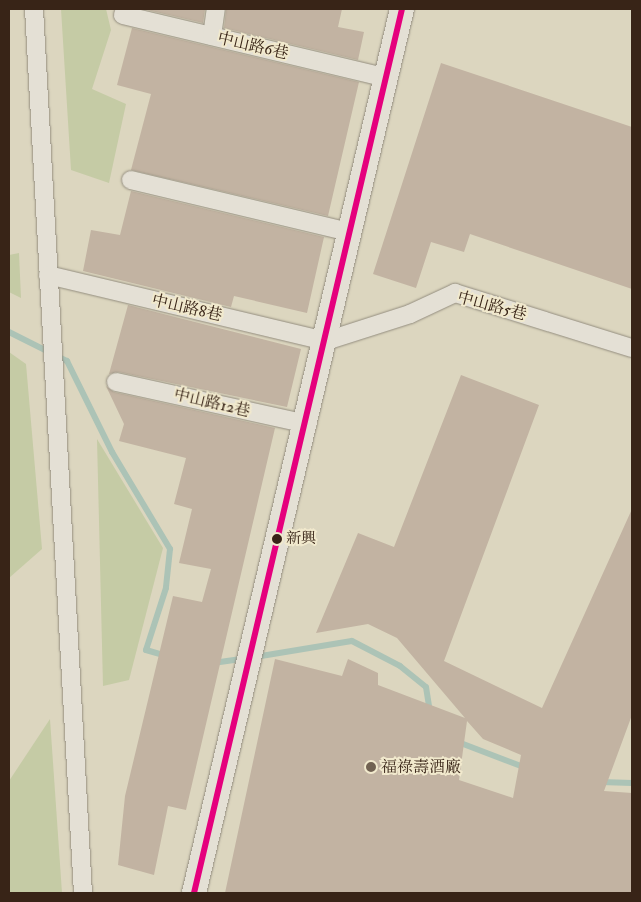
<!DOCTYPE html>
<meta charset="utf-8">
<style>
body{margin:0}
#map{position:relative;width:641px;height:902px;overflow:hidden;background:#dcd6bf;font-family:"IM FELL Double Pica","Noto Serif TC",serif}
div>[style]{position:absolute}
.green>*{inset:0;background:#c5cba5}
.stream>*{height:6px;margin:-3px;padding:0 3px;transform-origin:3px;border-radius:3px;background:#acc3b6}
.building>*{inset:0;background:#c2b3a2}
.roads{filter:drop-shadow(0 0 1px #938d7f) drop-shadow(0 0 1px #938d7f)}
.minor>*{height:18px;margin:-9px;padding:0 9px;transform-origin:9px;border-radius:9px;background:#e4e0d5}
.secondary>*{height:24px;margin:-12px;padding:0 12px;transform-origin:12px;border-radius:12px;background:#e4e0d5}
.bus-1>*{height:6px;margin:-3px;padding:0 3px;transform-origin:3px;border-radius:3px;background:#e5007d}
.dots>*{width:14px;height:14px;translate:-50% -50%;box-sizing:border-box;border:2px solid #f1e9cd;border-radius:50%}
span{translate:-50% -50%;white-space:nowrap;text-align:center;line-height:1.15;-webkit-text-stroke:4px #f1e9cd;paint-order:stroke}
.bus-label{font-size:15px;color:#382417}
.left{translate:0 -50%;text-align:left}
.street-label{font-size:16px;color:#382417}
.poi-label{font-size:16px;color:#382417}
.frame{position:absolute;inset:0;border:10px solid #382417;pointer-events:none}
</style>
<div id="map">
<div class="green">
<div style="clip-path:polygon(61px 9px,106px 9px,111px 30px,92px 89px,126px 104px,109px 183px,71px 170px)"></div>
<div style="clip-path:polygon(19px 253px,21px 298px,9px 292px,9px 255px)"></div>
<div style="clip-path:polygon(9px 352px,26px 364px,42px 549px,9px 578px)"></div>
<div style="clip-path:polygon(97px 439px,163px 548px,129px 680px,103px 686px)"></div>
<div style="clip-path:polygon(50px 719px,62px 893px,9px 893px,9px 781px)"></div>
</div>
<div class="stream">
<div style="left:9px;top:332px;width:65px;rotate:26.6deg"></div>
<div style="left:67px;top:361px;width:102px;rotate:63.7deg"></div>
<div style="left:112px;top:452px;width:113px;rotate:59.1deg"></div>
<div style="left:170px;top:549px;width:39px;rotate:96deg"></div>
<div style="left:166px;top:588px;width:65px;rotate:107.9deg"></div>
<div style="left:146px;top:650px;width:22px;rotate:16deg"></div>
<div style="left:255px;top:657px;width:98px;rotate:-9.4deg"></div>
<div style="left:352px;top:641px;width:54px;rotate:27.5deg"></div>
<div style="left:400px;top:666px;width:33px;rotate:39deg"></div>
<div style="left:426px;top:687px;width:24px;rotate:81deg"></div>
<div style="left:213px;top:663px;width:30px;rotate:-8deg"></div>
<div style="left:458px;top:742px;width:73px;rotate:20.9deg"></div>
<div style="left:601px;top:782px;width:31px;rotate:2deg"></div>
</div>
<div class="building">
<div style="clip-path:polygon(143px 9px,205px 9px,203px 23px)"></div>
<div style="clip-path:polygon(226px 9px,342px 9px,338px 27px,364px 32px,358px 60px,224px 28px)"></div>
<div style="clip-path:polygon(132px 28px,359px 82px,328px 216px,131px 170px,151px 94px,117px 85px)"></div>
<div style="clip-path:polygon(441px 63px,632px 127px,632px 289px,470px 234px,464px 252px,431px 242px,416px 288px,373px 274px)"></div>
<div style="clip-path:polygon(131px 191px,324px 237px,307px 313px,234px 296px,231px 307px,83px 271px,91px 230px,120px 235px)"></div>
<div style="clip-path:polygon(128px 305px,301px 349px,287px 407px,118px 372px,109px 374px)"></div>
<div style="clip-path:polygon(evenodd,461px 375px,539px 405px,444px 661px,542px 708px,632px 509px,632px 715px,604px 791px,632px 793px,632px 893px,225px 893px,275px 659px,342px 676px,348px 659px,378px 673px,378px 685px,465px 718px,397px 638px,368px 624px,316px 633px,358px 533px,394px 547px,461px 375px,467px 721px,483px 739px,521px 755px,513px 798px,459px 780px,467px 721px)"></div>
<div style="clip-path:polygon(106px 386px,114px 392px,275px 428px,186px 810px,168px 806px,154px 875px,118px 865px,125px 796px,173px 596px,202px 602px,211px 569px,179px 563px,192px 509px,174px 504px,186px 458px,119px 441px,124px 424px)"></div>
</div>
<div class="roads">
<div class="minor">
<div style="left:34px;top:9px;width:885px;rotate:86.83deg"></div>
<div style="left:123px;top:15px;width:267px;rotate:13.4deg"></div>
<div style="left:212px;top:36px;width:27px;rotate:-82deg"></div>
<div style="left:131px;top:180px;width:225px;rotate:13.4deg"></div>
<div style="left:48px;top:275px;width:286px;rotate:13.4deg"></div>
<div style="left:326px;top:341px;width:88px;rotate:-17.8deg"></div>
<div style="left:410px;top:314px;width:50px;rotate:-25deg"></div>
<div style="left:455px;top:293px;width:185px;rotate:17.3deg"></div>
<div style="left:116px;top:382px;width:196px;rotate:12.4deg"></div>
</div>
<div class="secondary">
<div style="left:194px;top:893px;width:908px;rotate:-76.76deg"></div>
</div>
</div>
<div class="bus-1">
<div style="left:194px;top:893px;width:908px;rotate:-76.76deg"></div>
</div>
<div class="dots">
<div style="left:277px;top:539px;background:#382417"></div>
<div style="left:371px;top:767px;background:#716252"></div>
</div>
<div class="bus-label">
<span class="left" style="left:286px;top:539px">新興</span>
</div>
<div class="street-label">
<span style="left:253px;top:46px;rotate:13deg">中山路6巷</span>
<span style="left:492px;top:306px;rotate:15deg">中山路5巷</span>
<span style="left:187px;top:308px;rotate:13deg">中山路8巷</span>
<span style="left:212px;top:403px;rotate:13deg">中山路12巷</span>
</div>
<div class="poi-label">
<span class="left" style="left:381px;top:767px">福祿壽酒廠</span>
</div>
<div class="frame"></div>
</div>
